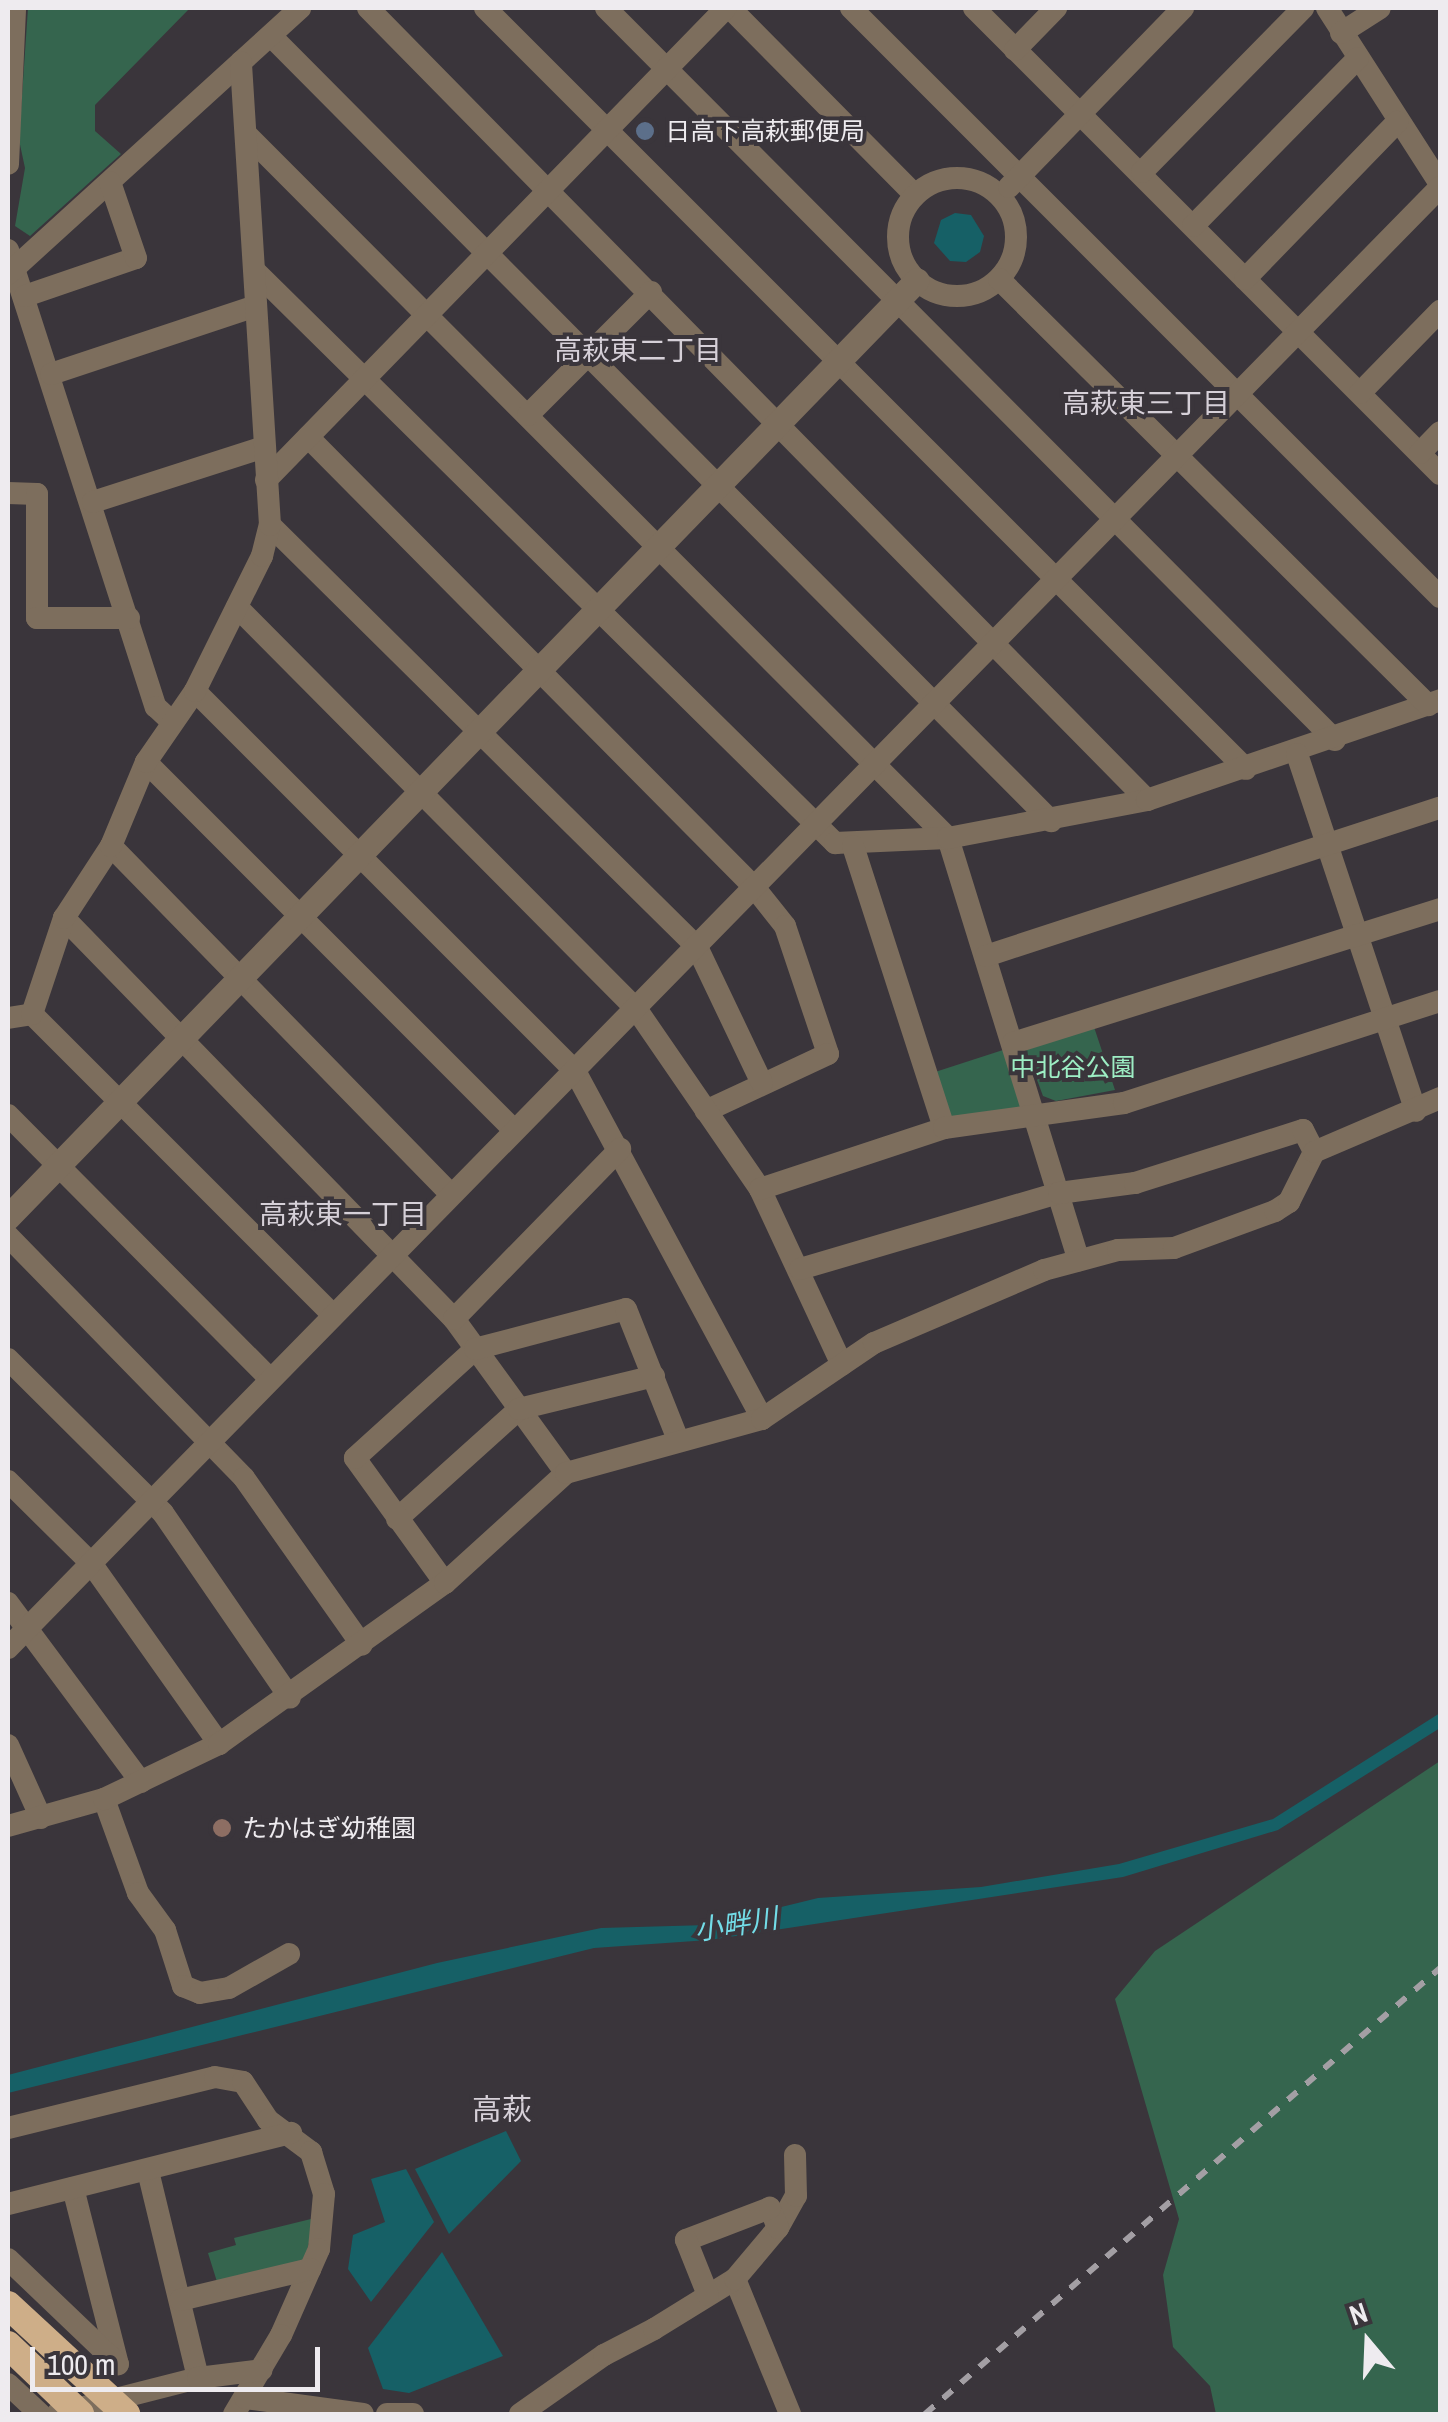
<!DOCTYPE html>
<meta charset="utf-8">
<style>
body{margin:0}
#map{position:relative;width:1448px;height:2422px;overflow:hidden;background:#3a353b;font-family:"Archivo Narrow","Noto Sans JP",sans-serif}
div>[style]{position:absolute}
.green>*{inset:0;background:#35654e}
.water>*{inset:0;background:#166066}
.minor>*{height:22px;margin:-11px;padding:0 11px;transform-origin:11px;border-radius:11px;background:#7d6e5d}
.minor>.ring{margin:-11px;padding:0;box-sizing:content-box;background:none;border:22px solid #7d6e5d;border-radius:50%}
.tertiary>*{height:25px;margin:-12.5px;padding:0 12.5px;transform-origin:12.5px;border-radius:12.5px;background:#7d6e5d}
.trunk>*{height:28px;margin:-14px;padding:0 14px;transform-origin:14px;border-radius:14px;background:#ceae88}
.rail>*{height:6px;margin-top:-3px;transform-origin:0;background:repeating-linear-gradient(90deg,#a39fa4 0 12px,transparent 0 24px)}
.dots>*{width:28px;height:28px;translate:-50% -50%;box-sizing:border-box;border:5px solid #3a353b;border-radius:50%}
span{translate:-50% -50%;white-space:nowrap;text-align:center;line-height:1.15;-webkit-text-stroke:8px #3a353b;paint-order:stroke}
.poi-label{font-size:25px;color:#eeebef}
.left{translate:0 -50%;text-align:left}
.park-label{font-size:25px;color:#9deec4}
.neighbourhood-label{font-size:28px;color:#d6d0d8}
.water-label{font-size:28px;color:#73dde8;font-style:italic}
.quarter-label{font-size:30px;color:#d6d0d8}
.frame{position:absolute;inset:0;border:10px solid #eeebef;pointer-events:none}
.north{position:absolute;left:1318px;top:2292px;width:100px;height:100px;-webkit-text-stroke:8px #3a353b;paint-order:stroke;rotate:341deg;font-size:28px;font-weight:700;line-height:40px;text-align:center;color:#eeebef}
.north::after{content:'';display:block;margin:auto;width:35px;height:45px;background:#eeebef;clip-path:polygon(50% 0,100% 100%,50% 72%,0 100%)}
.scale{position:absolute;left:30px;top:2347px;width:290px;height:45px;box-sizing:border-box;border:5px solid #eeebef;border-top:0;padding-left:12px;font-size:30px;line-height:35px;white-space:nowrap;color:#eeebef;-webkit-text-stroke:8px #3a353b;paint-order:stroke}
</style>
<div id="map">
<div class="green">
<div style="clip-path:polygon(28px 8px,190px 8px,95px 105px,95px 131px,121px 154px,30px 236px,15px 226px,25px 168px,19px 140px)"></div>
<div style="clip-path:polygon(1094px 1027px,1115px 1090px,1056px 1101px,1043px 1096px,1026px 1050px)"></div>
<div style="clip-path:polygon(1003px 1050px,1022px 1110px,948px 1121px,932px 1073px)"></div>
<div style="clip-path:polygon(1440px 1761px,1440px 2414px,1216px 2414px,1210px 2386px,1173px 2347px,1163px 2275px,1179px 2219px,1115px 1999px,1155px 1951px)"></div>
<div style="clip-path:polygon(315px 2218px,304px 2263px,218px 2285px,208px 2253px,236px 2245px,234px 2238px)"></div>
</div>
<div class="water">
<div style="clip-path:polygon(955px 213px,971px 215px,984px 236px,980px 252px,966px 262px,950px 261px,934px 243px,941px 220px)"></div>
<div style="clip-path:polygon(1440px 1713px,1440px 1728px,1278px 1830px,1123px 1877px,709px 1940px,594px 1948px,8px 2093px,8px 2075px,437px 1963px,601px 1928px,708px 1925px,818px 1898px,981px 1887px,1119px 1864px,1273px 1819px)"></div>
<div style="clip-path:polygon(506px 2131px,521px 2161px,449px 2234px,415px 2169px)"></div>
<div style="clip-path:polygon(406px 2169px,434px 2222px,371px 2302px,348px 2269px,353px 2235px,385px 2222px,371px 2179px)"></div>
<div style="clip-path:polygon(442px 2252px,503px 2356px,409px 2393px,383px 2389px,368px 2348px)"></div>
</div>
<div class="minor">
<div style="left:368px;top:8px;width:1111px;rotate:45.47deg"></div>
<div style="left:485px;top:8px;width:1076px;rotate:45deg"></div>
<div style="left:606px;top:8px;width:1033px;rotate:45.12deg"></div>
<div style="left:730px;top:8px;width:263px;rotate:45.3deg"></div>
<div style="left:851px;top:8px;width:833px;rotate:45deg"></div>
<div style="left:974px;top:8px;width:659px;rotate:45deg"></div>
<div style="left:1327px;top:8px;width:209px;rotate:57.3deg"></div>
<div style="left:1341px;top:33px;width:46px;rotate:-32.7deg"></div>
<div style="left:271px;top:36px;width:1107px;rotate:45.18deg"></div>
<div style="left:1015px;top:50px;width:59px;rotate:-45.7deg"></div>
<div style="left:247px;top:135px;width:993px;rotate:45.08deg"></div>
<div style="left:948px;top:838px;width:442px;rotate:72.8deg"></div>
<div style="left:8px;top:164px;width:156px;rotate:-87.4deg"></div>
<div style="left:1142px;top:172px;width:230px;rotate:-45.5deg"></div>
<div class="ring" style="left:898px;top:178px;width:96px;height:96px"></div>
<div style="left:1009px;top:187px;width:250px;rotate:-45.8deg"></div>
<div style="left:1193px;top:226px;width:235px;rotate:-45.5deg"></div>
<div style="left:8px;top:250px;width:480px;rotate:72.1deg"></div>
<div style="left:156px;top:707px;width:22px;rotate:43deg"></div>
<div style="left:255px;top:271px;width:815px;rotate:44.6deg"></div>
<div style="left:835px;top:843px;width:113px;rotate:-2.5deg"></div>
<div style="left:948px;top:838px;width:203px;rotate:-10.8deg"></div>
<div style="left:1147px;top:800px;width:310px;rotate:-18.8deg"></div>
<div style="left:8px;top:274px;width:395px;rotate:-42.3deg"></div>
<div style="left:999px;top:279px;width:605px;rotate:44.8deg"></div>
<div style="left:1245px;top:279px;width:219px;rotate:-45.9deg"></div>
<div style="left:25px;top:296px;width:117px;rotate:-18.9deg"></div>
<div style="left:136px;top:258px;width:80px;rotate:-108.9deg"></div>
<div style="left:51px;top:374px;width:216px;rotate:-18.4deg"></div>
<div style="left:1360px;top:393px;width:115px;rotate:-45.7deg"></div>
<div style="left:528px;top:415px;width:174px;rotate:-45deg"></div>
<div style="left:308px;top:437px;width:634px;rotate:45.26deg"></div>
<div style="left:754px;top:887px;width:50px;rotate:51.5deg"></div>
<div style="left:785px;top:926px;width:135px;rotate:71.4deg"></div>
<div style="left:828px;top:1054px;width:135px;rotate:155deg"></div>
<div style="left:1420px;top:453px;width:29px;rotate:-46deg"></div>
<div style="left:266px;top:480px;width:659px;rotate:-45.74deg"></div>
<div style="left:8px;top:493px;width:29px;rotate:2deg"></div>
<div style="left:37px;top:494px;width:124px;rotate:90deg"></div>
<div style="left:37px;top:618px;width:92px"></div>
<div style="left:93px;top:502px;width:180px;rotate:-17.8deg"></div>
<div style="left:270px;top:525px;width:600px;rotate:44.66deg"></div>
<div style="left:697px;top:947px;width:151px;rotate:64.5deg"></div>
<div style="left:237px;top:607px;width:568px;rotate:45.21deg"></div>
<div style="left:637px;top:1010px;width:217px;rotate:55.5deg"></div>
<div style="left:760px;top:1189px;width:194px;rotate:65deg"></div>
<div style="left:195px;top:691px;width:537px;rotate:45deg"></div>
<div style="left:575px;top:1071px;width:395px;rotate:61.7deg"></div>
<div style="left:1297px;top:754px;width:376px;rotate:71.6deg"></div>
<div style="left:146px;top:762px;width:520px;rotate:45deg"></div>
<div style="left:111px;top:846px;width:485px;rotate:45.7deg"></div>
<div style="left:853px;top:846px;width:296px;rotate:72.1deg"></div>
<div style="left:64px;top:918px;width:559px;rotate:45.8deg"></div>
<div style="left:454px;top:1319px;width:190px;rotate:54deg"></div>
<div style="left:986px;top:956px;width:478px;rotate:-18.1deg"></div>
<div style="left:32px;top:1014px;width:426px;rotate:45deg"></div>
<div style="left:8px;top:1018px;width:24px;rotate:-9deg"></div>
<div style="left:32px;top:1014px;width:101px;rotate:-71.6deg"></div>
<div style="left:64px;top:918px;width:86px;rotate:-56.9deg"></div>
<div style="left:111px;top:846px;width:91px;rotate:-67.4deg"></div>
<div style="left:146px;top:762px;width:86px;rotate:-55.4deg"></div>
<div style="left:195px;top:691px;width:151px;rotate:-63.6deg"></div>
<div style="left:262px;top:556px;width:32px;rotate:-76deg"></div>
<div style="left:270px;top:525px;width:464px;rotate:-93.6deg"></div>
<div style="left:1013px;top:1043px;width:448px;rotate:-17.4deg"></div>
<div style="left:8px;top:1115px;width:371px;rotate:45.2deg"></div>
<div style="left:760px;top:1189px;width:194px;rotate:-18.3deg"></div>
<div style="left:944px;top:1128px;width:182px;rotate:-7.9deg"></div>
<div style="left:1124px;top:1103px;width:332px;rotate:-17.9deg"></div>
<div style="left:8px;top:1236px;width:338px;rotate:45.7deg"></div>
<div style="left:244px;top:1478px;width:204px;rotate:54.8deg"></div>
<div style="left:800px;top:1269px;width:270px;rotate:-16.4deg"></div>
<div style="left:1059px;top:1193px;width:77px;rotate:-7.5deg"></div>
<div style="left:1135px;top:1183px;width:176px;rotate:-17.5deg"></div>
<div style="left:1303px;top:1130px;width:25px;rotate:63deg"></div>
<div style="left:454px;top:1319px;width:238px;rotate:-45.7deg"></div>
<div style="left:8px;top:1359px;width:218px;rotate:44.8deg"></div>
<div style="left:163px;top:1513px;width:224px;rotate:55.5deg"></div>
<div style="left:8px;top:1481px;width:117px;rotate:44.7deg"></div>
<div style="left:91px;top:1563px;width:222px;rotate:54.7deg"></div>
<div style="left:397px;top:1519px;width:164px;rotate:-42deg"></div>
<div style="left:519px;top:1409px;width:139px;rotate:-13.7deg"></div>
<div style="left:445px;top:1583px;width:154px;rotate:-125.8deg"></div>
<div style="left:355px;top:1458px;width:162px;rotate:-42.2deg"></div>
<div style="left:475px;top:1349px;width:156px;rotate:-14.8deg"></div>
<div style="left:626px;top:1309px;width:141px;rotate:68.3deg"></div>
<div style="left:8px;top:1603px;width:223px;rotate:53.4deg"></div>
<div style="left:8px;top:1648px;width:2046px;rotate:-45.57deg"></div>
<div style="left:8px;top:1745px;width:80px;rotate:65.7deg"></div>
<div style="left:104px;top:1799px;width:100px;rotate:70.1deg"></div>
<div style="left:138px;top:1893px;width:46px;rotate:53.9deg"></div>
<div style="left:165px;top:1930px;width:59px;rotate:72.2deg"></div>
<div style="left:183px;top:1986px;width:18px;rotate:22deg"></div>
<div style="left:200px;top:1993px;width:29px;rotate:-10deg"></div>
<div style="left:229px;top:1988px;width:69px;rotate:-29.5deg"></div>
<div style="left:8px;top:1826px;width:100px;rotate:-15.7deg"></div>
<div style="left:104px;top:1799px;width:127px;rotate:-25.6deg"></div>
<div style="left:219px;top:1744px;width:277px;rotate:-35.5deg"></div>
<div style="left:445px;top:1583px;width:164px;rotate:-42.3deg"></div>
<div style="left:566px;top:1473px;width:203px;rotate:-15.4deg"></div>
<div style="left:762px;top:1419px;width:135px;rotate:-34.2deg"></div>
<div style="left:874px;top:1343px;width:185px;rotate:-23.2deg"></div>
<div style="left:1044px;top:1270px;width:77px;rotate:-15.1deg"></div>
<div style="left:1118px;top:1250px;width:56px;rotate:-2deg"></div>
<div style="left:1174px;top:1248px;width:108px;rotate:-20.1deg"></div>
<div style="left:1275px;top:1211px;width:17px;rotate:-33deg"></div>
<div style="left:1289px;top:1202px;width:56px;rotate:-63.4deg"></div>
<div style="left:1314px;top:1152px;width:137px;rotate:-23.2deg"></div>
<div style="left:8px;top:2128px;width:213px;rotate:-13.8deg"></div>
<div style="left:215px;top:2077px;width:28px;rotate:10deg"></div>
<div style="left:243px;top:2082px;width:45px;rotate:56.7deg"></div>
<div style="left:268px;top:2120px;width:54px;rotate:36.7deg"></div>
<div style="left:311px;top:2152px;width:44px;rotate:72.8deg"></div>
<div style="left:324px;top:2194px;width:55px;rotate:95.2deg"></div>
<div style="left:319px;top:2249px;width:94px;rotate:113.8deg"></div>
<div style="left:281px;top:2335px;width:92px;rotate:120.7deg"></div>
<div style="left:148px;top:2171px;width:213px;rotate:76.4deg"></div>
<div style="left:73px;top:2188px;width:182px;rotate:75.7deg"></div>
<div style="left:8px;top:2204px;width:292px;rotate:-14.1deg"></div>
<div style="left:778px;top:2228px;width:37px;rotate:-61deg"></div>
<div style="left:796px;top:2196px;width:41px;rotate:-91.4deg"></div>
<div style="left:8px;top:2259px;width:152px;rotate:43.7deg"></div>
<div style="left:735px;top:2279px;width:146px;rotate:67.8deg"></div>
<div style="left:180px;top:2300px;width:134px;rotate:-13.4deg"></div>
<div style="left:8px;top:2384px;width:44px;rotate:43.2deg"></div>
<div style="left:245px;top:2398px;width:119px;rotate:7.7deg"></div>
<div style="left:57px;top:2414px;width:146px;rotate:-14.3deg"></div>
<div style="left:198px;top:2378px;width:64px;rotate:-7.1deg"></div>
<div style="left:387px;top:2414px;width:26px"></div>
<div style="left:520px;top:2414px;width:103px;rotate:-35.1deg"></div>
<div style="left:604px;top:2355px;width:56px;rotate:-27.5deg"></div>
<div style="left:654px;top:2329px;width:95px;rotate:-31.7deg"></div>
<div style="left:735px;top:2279px;width:67px;rotate:-49.9deg"></div>
<div style="left:778px;top:2228px;width:22px;rotate:-112deg"></div>
<div style="left:770px;top:2208px;width:90px;rotate:159.1deg"></div>
<div style="left:686px;top:2240px;width:59px;rotate:68.2deg"></div>
</div>
<div class="tertiary">
<div style="left:8px;top:1217px;width:1305px;rotate:-45.87deg"></div>
</div>
<div class="trunk">
<div style="left:8px;top:2305px;width:161px;rotate:42.7deg"></div>
<div style="left:8px;top:2345px;width:100px;rotate:43.8deg"></div>
</div>
<div class="rail">
<div style="left:925px;top:2414px;width:681px;rotate:-40.89deg"></div>
</div>
<div class="dots">
<div style="left:645px;top:131px;background:#5c6f8a"></div>
<div style="left:222px;top:1828px;background:#8d6e63"></div>
</div>
<div class="poi-label">
<span class="left" style="left:665px;top:131px">日高下高萩郵便局</span>
<span class="left" style="left:242px;top:1828px">たかはぎ幼稚園</span>
</div>
<div class="park-label">
<span style="left:1073px;top:1067px">中北谷公園</span>
</div>
<div class="neighbourhood-label">
<span style="left:638px;top:350px">高萩東二丁目</span>
<span style="left:1146px;top:403px">高萩東三丁目</span>
<span style="left:343px;top:1214px">高萩東一丁目</span>
</div>
<div class="water-label">
<span style="left:736px;top:1924px;rotate:-9deg">小畔川</span>
</div>
<div class="quarter-label">
<span style="left:502px;top:2109px">高萩</span>
</div>
<div class="frame"></div>
<div class="north">N</div>
<div class="scale">100 m</div>
</div>
